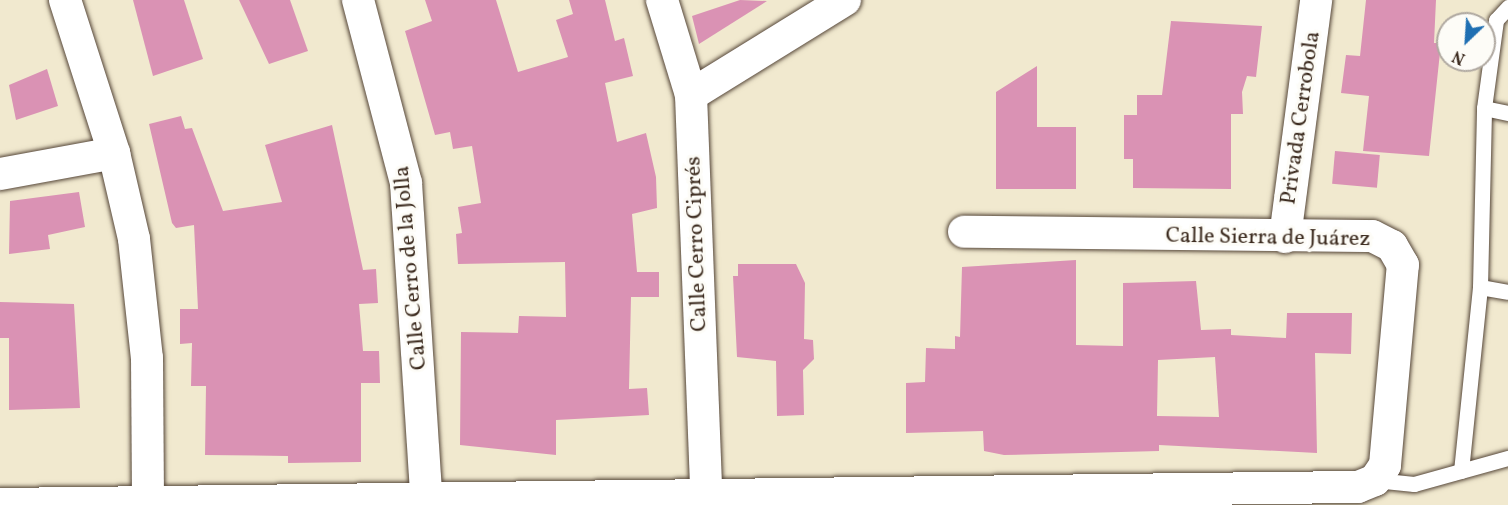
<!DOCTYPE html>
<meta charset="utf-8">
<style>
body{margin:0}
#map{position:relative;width:1508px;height:505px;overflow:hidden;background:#f1e9cf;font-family:Vollkorn,serif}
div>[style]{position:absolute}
.building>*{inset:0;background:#da92b4;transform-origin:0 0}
.roads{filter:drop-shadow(0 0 2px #564739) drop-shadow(0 0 2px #564739)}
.lane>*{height:15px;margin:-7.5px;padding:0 7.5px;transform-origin:7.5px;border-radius:7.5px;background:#fff}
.street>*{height:32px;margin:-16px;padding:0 16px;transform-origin:16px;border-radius:16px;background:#fff}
span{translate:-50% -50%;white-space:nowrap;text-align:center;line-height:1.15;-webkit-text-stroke:6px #fdfcf7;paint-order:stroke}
.street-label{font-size:22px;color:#3b2a1e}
.north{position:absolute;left:1436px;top:12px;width:60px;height:60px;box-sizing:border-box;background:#fdfcf7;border:2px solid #afa8a0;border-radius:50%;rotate:205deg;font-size:16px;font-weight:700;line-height:24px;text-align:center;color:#3b2a1e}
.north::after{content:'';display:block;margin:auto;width:21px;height:27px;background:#1f6fb2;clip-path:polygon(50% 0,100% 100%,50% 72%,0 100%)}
</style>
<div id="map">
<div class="building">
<div style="clip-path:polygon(133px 0,184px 0,203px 59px,153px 76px)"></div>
<div style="clip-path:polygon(239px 0,290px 0,308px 51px,269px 64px)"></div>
<div style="clip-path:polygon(425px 0,496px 0,518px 72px,568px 57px,556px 20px,573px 14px,569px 0,605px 0,615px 41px,624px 38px,633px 76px,605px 83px,617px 142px,646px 133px,656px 177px,657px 208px,632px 214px,637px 272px,659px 272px,659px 297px,631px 297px,629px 389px,647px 388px,649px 415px,556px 420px,556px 455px,460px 445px,461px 332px,518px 333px,519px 316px,566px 317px,565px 262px,458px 264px,456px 234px,462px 233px,458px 207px,481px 203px,472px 146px,453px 149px,450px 132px,435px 135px,405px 31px,432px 21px)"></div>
<div style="clip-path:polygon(740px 0,767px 1px,699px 44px,692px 16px)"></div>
<div style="clip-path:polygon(1366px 0,1436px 0,1434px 43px,1441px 43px,1429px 156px,1363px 151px,1369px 96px,1341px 93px,1346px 55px,1360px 56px)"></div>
<div style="clip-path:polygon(1171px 21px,1262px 26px,1256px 77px,1247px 76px,1242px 92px,1243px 114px,1231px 114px,1231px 189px,1133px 188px,1133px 159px,1124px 159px,1124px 115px,1137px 115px,1137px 95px,1162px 95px)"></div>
<div style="clip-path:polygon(1037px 66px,1037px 127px,1076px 127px,1076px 189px,996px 189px,996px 92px)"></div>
<div style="clip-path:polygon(47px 69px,58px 106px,16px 120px,9px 85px)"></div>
<div style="clip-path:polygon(181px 116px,185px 129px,192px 128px,223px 211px,282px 202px,265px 145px,332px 125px,363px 270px,376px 269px,378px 303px,359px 304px,363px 351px,379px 351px,380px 383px,361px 383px,361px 462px,288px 463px,288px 456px,205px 455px,206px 386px,191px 386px,192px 343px,180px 344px,180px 309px,198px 309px,194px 225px,176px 228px,172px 223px,149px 124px)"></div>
<div style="left:1335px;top:151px;width:45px;height:33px;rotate:5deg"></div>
<div style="clip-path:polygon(79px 192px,85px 227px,48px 235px,50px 249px,9px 254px,10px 201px)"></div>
<div style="clip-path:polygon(evenodd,1076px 260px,1076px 345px,1123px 346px,1123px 283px,1196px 281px,1201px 330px,1231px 329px,1231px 335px,1286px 338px,1287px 313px,1352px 313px,1351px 354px,1315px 353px,1317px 453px,1159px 445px,1159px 451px,1004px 455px,984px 451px,983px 431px,906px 433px,906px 383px,925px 382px,926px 348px,955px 349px,955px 336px,960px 337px,962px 267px,1076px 260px,1215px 357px,1219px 417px,1157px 416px,1158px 360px,1215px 357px)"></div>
<div style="clip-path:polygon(738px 264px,796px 264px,805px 283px,804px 339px,813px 340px,814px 359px,803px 370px,804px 415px,777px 416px,776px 361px,737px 357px,733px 276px,738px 276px)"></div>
<div style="clip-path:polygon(0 302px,74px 304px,80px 408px,9px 410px,9px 338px,0 338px)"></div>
</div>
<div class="roads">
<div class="lane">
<div style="left:1484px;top:108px;width:25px;rotate:12deg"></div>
<div style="left:1480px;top:287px;width:28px;rotate:10deg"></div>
<div style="left:1461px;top:471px;width:185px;rotate:-84.1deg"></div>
<div style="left:1480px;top:287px;width:179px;rotate:-88.7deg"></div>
<div style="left:1484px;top:108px;width:89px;rotate:-82.2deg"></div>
<div style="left:1496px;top:20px;width:18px;rotate:-47deg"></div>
<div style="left:1375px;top:480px;width:39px;rotate:6deg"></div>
<div style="left:1414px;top:484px;width:98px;rotate:-15.5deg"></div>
</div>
<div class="street">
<div style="left:65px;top:0;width:161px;rotate:72.2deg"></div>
<div style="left:114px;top:153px;width:88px;rotate:76.9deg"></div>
<div style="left:134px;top:239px;width:120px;rotate:83.8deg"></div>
<div style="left:147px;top:358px;width:145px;rotate:89.6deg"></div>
<div style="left:358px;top:0;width:189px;rotate:75.3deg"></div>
<div style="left:406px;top:183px;width:323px;rotate:86.3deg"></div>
<div style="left:662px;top:0;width:99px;rotate:73deg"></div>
<div style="left:691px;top:95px;width:398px;rotate:87.8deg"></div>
<div style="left:691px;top:95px;width:181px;rotate:-31.7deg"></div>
<div style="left:0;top:174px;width:116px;rotate:-10.4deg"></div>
<div style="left:1285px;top:237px;width:239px;rotate:-82.5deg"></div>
<div style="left:0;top:504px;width:1358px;rotate:-0.72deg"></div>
<div style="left:1358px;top:487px;width:18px;rotate:-22deg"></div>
<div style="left:1375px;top:480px;width:18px;rotate:-56deg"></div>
<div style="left:1385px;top:465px;width:201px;rotate:-84.9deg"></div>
<div style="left:1403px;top:265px;width:22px;rotate:-120deg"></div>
<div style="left:1392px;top:246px;width:22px;rotate:-153deg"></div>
<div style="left:1372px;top:236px;width:408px;rotate:-179.4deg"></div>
</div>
</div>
<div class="street-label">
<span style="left:1301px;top:118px;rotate:-82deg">Privada Cerrobola</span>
<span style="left:1268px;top:238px;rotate:1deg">Calle Sierra de Juárez</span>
<span style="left:697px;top:244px;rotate:-92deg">Calle Cerro Ciprés</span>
<span style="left:411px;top:268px;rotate:-95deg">Calle Cerro de la Jolla</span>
</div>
<div class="north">N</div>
</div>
